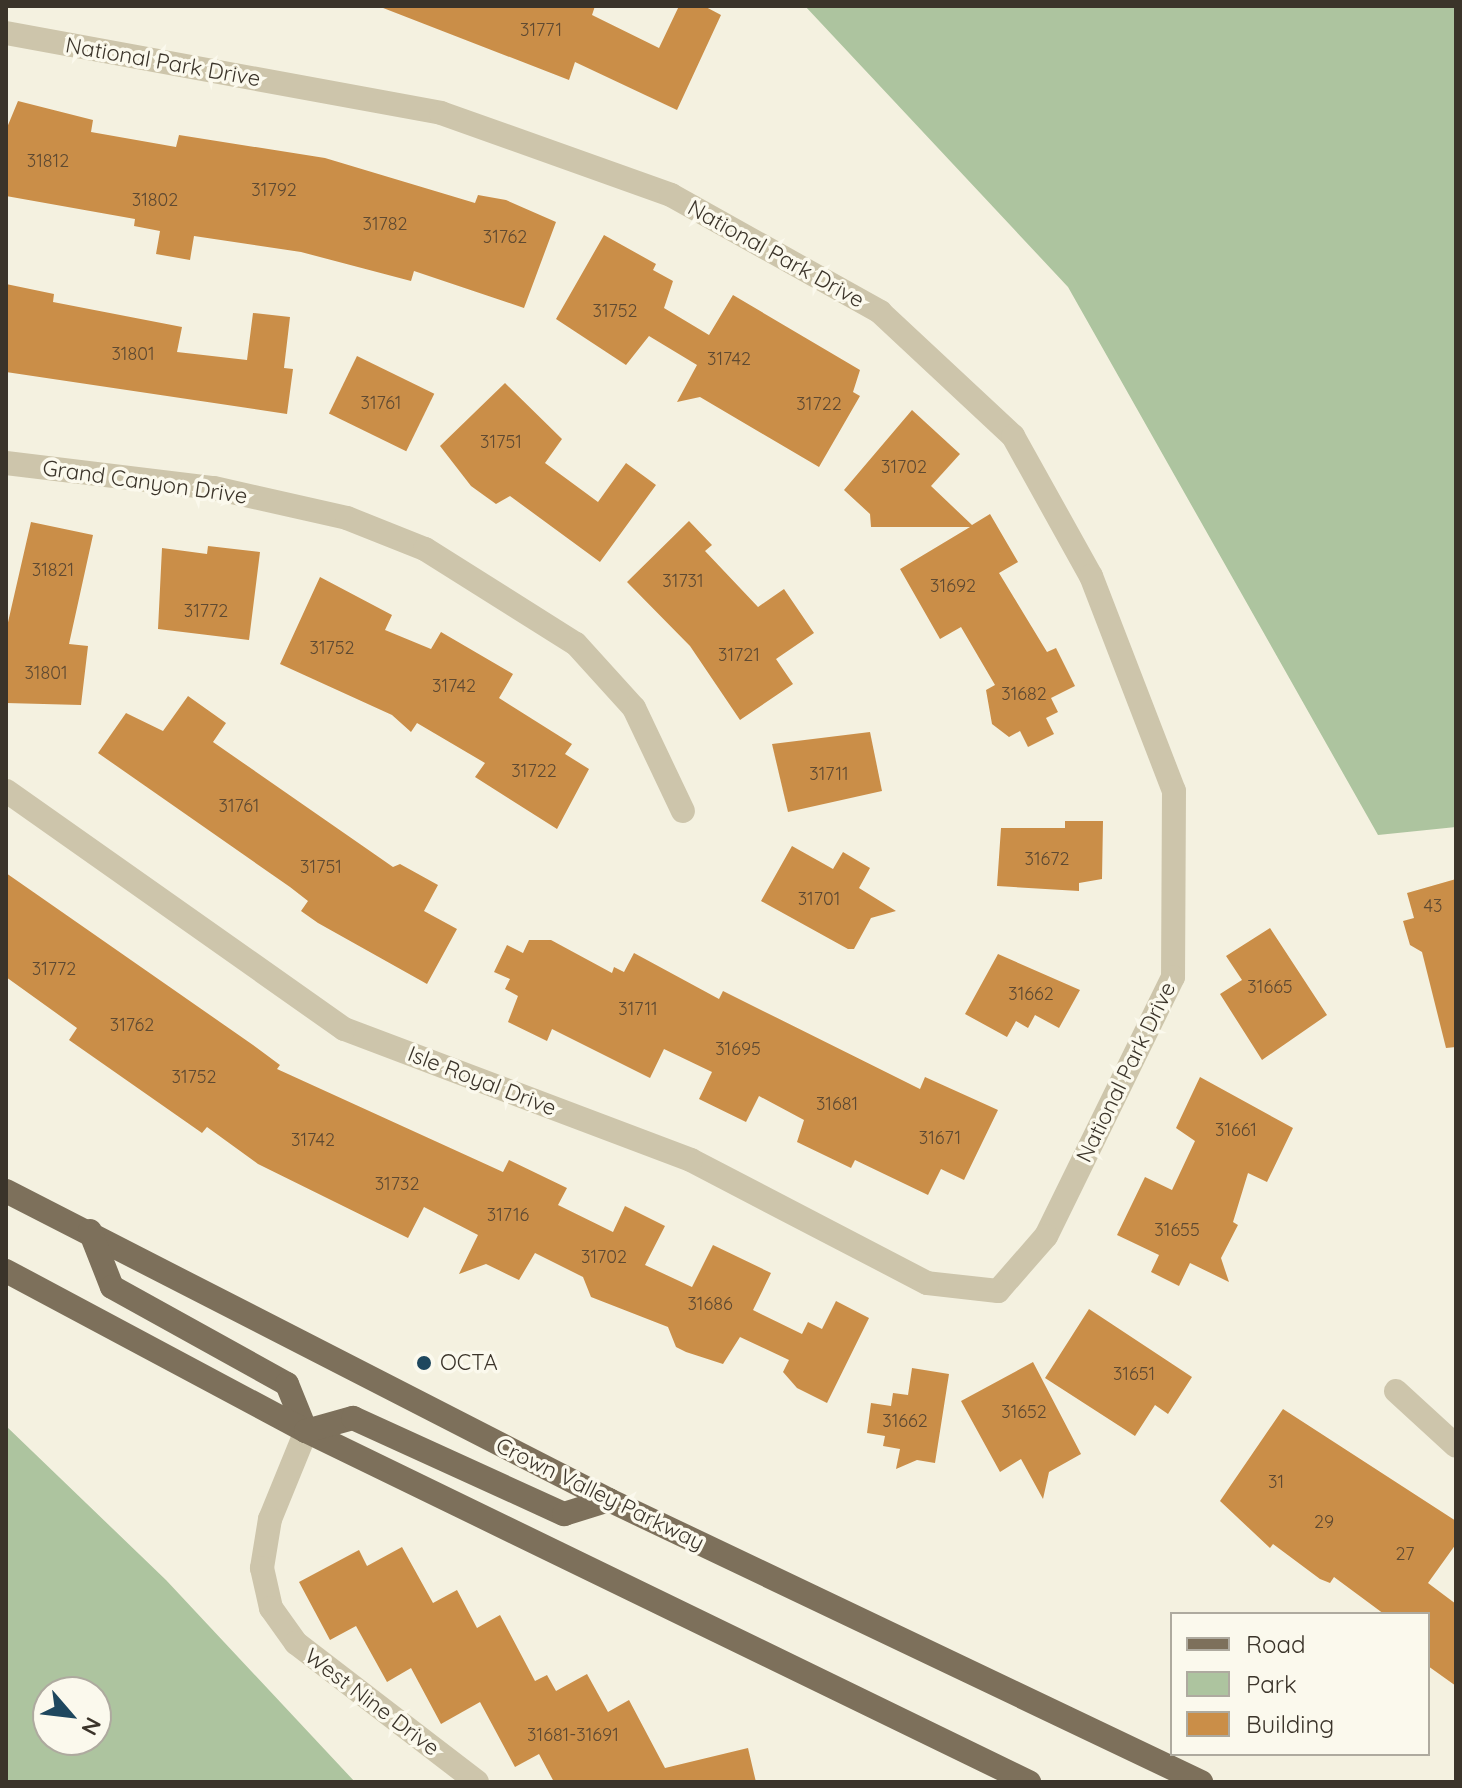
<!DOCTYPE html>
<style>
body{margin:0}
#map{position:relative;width:1462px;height:1788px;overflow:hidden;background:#f4f1e0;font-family:Quicksand,sans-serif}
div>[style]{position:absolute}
.green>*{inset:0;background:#adc49f}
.building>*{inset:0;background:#ca8e48;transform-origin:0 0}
.street>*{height:24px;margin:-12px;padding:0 12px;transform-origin:12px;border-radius:12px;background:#cdc5ab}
.primary>*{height:24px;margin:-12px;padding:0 12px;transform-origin:12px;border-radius:12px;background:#7d705b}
.dots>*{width:22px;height:22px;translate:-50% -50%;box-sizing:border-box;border:4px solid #fbf9ed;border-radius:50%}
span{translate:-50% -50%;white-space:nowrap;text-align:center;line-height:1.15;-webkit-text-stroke:7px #fbf9ed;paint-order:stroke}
.number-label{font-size:18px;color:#5f4a32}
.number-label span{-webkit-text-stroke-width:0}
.street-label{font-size:22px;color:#3b342a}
.poi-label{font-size:22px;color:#3b342a}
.left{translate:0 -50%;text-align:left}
.frame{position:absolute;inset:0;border:8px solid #3b342a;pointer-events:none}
.legend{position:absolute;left:1170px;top:1612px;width:260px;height:144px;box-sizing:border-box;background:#fbf9ed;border:2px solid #aeaa9f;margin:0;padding:10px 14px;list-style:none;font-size:24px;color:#3b342a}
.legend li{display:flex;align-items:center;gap:16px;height:40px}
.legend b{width:40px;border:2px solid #aeaa9f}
.north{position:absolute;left:32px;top:1676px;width:80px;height:80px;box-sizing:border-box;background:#fbf9ed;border:2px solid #aeaa9f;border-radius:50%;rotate:118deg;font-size:22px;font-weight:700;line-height:32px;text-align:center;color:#3b342a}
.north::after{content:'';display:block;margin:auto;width:28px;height:36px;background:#1e475e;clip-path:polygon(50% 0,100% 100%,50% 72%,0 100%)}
</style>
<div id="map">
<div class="green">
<div style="clip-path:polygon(805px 6px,1456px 6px,1456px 827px,1378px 835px,1068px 287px)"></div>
<div style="clip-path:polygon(evenodd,6px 1426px,166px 1580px,355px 1782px,6px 1782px,6px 1426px,48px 1692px,96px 1692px,96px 1740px,48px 1740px,48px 1692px)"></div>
</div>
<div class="building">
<div style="clip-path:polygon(378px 6px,595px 6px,592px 15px,659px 48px,679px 6px,704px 6px,721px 15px,677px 110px,575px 62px,569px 80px)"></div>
<div style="clip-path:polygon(18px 101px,93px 120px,91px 132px,176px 147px,179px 135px,325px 158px,475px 203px,478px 195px,506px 200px,556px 222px,524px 308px,414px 271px,411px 281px,301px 252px,194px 236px,190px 260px,156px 254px,160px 231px,134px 226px,135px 219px,6px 196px,6px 130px)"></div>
<div style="clip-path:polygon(604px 235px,656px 264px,653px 270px,673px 281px,664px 308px,709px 335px,733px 295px,860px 370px,853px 392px,860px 396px,819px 467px,700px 397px,677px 402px,697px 365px,649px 336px,626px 365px,556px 319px)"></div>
<div style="clip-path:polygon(6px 284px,54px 294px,53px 302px,182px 327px,177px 352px,247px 360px,253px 313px,290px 317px,284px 368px,293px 369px,287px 414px,6px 372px)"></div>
<div style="left:357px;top:356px;width:86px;height:64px;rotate:26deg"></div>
<div style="clip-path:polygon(505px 383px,562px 439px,545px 463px,598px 502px,626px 463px,656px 485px,600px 562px,510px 496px,496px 504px,471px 486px,440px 446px)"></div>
<div style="clip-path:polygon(912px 410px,960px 454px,931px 486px,972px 525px,990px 514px,1018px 562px,999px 573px,1047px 652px,1056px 648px,1075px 686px,1051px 698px,1058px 712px,1046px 718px,1054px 734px,1028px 747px,1020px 731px,1009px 737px,992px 724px,986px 690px,995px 685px,961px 627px,940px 639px,900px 569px,970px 527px,871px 527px,870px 514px,844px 490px)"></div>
<div style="clip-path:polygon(689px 521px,712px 545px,705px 551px,758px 607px,784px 589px,814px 633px,776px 659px,793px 684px,740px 720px,690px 646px,627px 582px)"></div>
<div style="clip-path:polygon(31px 522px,93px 535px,69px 644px,88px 646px,81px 705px,6px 703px,6px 631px)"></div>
<div style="clip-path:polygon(208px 546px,260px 552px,249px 640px,158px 629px,162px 548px,207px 554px)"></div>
<div style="clip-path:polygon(320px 577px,392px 615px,385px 630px,431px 649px,441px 632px,513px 674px,499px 698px,572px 744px,565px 754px,589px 769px,557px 829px,475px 777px,485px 763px,417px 723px,411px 732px,392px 715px,280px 664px)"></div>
<div style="clip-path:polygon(188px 696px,226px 723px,213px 742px,393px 867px,400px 864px,438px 885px,424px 911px,457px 929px,427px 984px,318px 923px,301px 911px,308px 901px,290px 887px,98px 753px,126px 713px,163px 731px)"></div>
<div style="clip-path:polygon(870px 732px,882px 791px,788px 812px,772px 744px)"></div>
<div style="clip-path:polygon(1065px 821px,1103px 821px,1102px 879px,1079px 883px,1079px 891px,997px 886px,1001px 828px,1065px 828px)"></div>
<div style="clip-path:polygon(792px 846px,833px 869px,843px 852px,870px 868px,859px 888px,896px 911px,871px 918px,854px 949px,848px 949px,761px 901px)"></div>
<div style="clip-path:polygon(6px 873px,253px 1045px,280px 1065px,277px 1069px,503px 1172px,509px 1160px,567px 1188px,558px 1205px,613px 1232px,625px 1206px,665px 1226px,645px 1265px,692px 1287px,713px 1245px,771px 1273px,753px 1310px,802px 1334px,808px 1322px,822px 1329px,836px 1301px,869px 1318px,827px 1403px,797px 1388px,783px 1372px,789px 1360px,740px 1337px,723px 1364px,686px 1352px,676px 1347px,668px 1327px,591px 1297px,583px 1277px,535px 1253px,519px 1280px,486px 1264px,459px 1274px,478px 1235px,424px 1207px,408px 1238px,258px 1164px,207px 1127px,202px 1133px,69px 1040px,77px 1028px,6px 977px)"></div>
<div style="clip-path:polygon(1456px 879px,1456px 1047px,1446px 1048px,1422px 952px,1410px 945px,1403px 921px,1414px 918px,1407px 893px)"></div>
<div style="clip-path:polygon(1270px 928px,1327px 1015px,1262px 1060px,1220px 994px,1242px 980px,1226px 956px)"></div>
<div style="clip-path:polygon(529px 940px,551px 940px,612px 973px,614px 967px,624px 972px,634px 953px,719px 999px,723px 991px,920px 1089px,925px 1077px,998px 1110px,964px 1180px,941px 1169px,928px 1195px,855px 1160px,851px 1168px,797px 1142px,804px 1120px,759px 1096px,746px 1122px,699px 1099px,712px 1072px,664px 1049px,650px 1078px,552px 1029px,547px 1041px,508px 1022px,518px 996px,505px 989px,510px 979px,494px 972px,507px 945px,523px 953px)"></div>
<div style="clip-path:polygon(998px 954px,1080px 990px,1059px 1028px,1035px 1015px,1028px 1028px,1016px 1021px,1007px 1037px,965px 1014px)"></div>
<div style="clip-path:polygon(1200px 1077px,1293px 1128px,1267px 1182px,1248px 1173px,1233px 1222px,1238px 1225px,1221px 1258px,1229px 1282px,1190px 1263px,1179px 1286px,1151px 1272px,1159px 1255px,1117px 1235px,1145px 1177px,1172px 1190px,1195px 1141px,1176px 1128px)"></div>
<div style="clip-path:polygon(1089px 1309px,1192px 1377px,1168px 1414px,1155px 1405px,1135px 1436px,1045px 1378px)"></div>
<div style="clip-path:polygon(1033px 1362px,1081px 1454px,1049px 1472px,1043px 1499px,1021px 1459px,1000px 1472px,961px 1401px)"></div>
<div style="clip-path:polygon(912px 1368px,949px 1374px,935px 1463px,917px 1460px,896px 1469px,900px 1449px,883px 1446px,885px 1436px,867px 1433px,871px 1403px,891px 1406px,893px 1393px,908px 1395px)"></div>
<div style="clip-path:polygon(1283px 1409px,1456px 1521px,1456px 1544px,1428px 1583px,1456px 1604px,1456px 1686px,1428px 1666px,1428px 1614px,1384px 1614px,1334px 1577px,1330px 1583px,1320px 1579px,1273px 1544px,1270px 1548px,1220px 1501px)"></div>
<div style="clip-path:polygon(402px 1547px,433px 1603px,457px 1590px,477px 1628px,500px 1615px,535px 1681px,547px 1675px,556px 1691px,587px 1674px,608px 1712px,629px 1700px,665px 1768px,748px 1748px,756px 1782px,554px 1782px,539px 1754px,515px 1767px,480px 1702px,441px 1724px,411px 1668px,387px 1682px,356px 1626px,330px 1640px,299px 1582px,359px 1550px,367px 1566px)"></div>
</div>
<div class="street">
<div style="left:6px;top:33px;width:442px;rotate:10.4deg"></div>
<div style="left:441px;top:113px;width:244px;rotate:19.6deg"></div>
<div style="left:671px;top:195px;width:240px;rotate:29.2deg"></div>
<div style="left:880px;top:312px;width:182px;rotate:43deg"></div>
<div style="left:1013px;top:436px;width:160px;rotate:60.9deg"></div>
<div style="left:1091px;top:576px;width:230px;rotate:68.9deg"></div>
<div style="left:1174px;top:791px;width:186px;rotate:90.3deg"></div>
<div style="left:1173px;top:977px;width:288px;rotate:116.1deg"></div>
<div style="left:1046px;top:1236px;width:73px;rotate:131.1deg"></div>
<div style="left:998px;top:1291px;width:71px;rotate:-173.6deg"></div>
<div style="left:927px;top:1283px;width:266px;rotate:-152.5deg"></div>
<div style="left:691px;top:1160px;width:371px;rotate:-159.3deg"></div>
<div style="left:344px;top:1029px;width:413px;rotate:-144.8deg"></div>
<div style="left:6px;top:463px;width:209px;rotate:6.9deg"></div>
<div style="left:214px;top:488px;width:136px;rotate:12.7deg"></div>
<div style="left:347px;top:518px;width:84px;rotate:21.7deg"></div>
<div style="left:425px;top:549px;width:178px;rotate:32.2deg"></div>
<div style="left:576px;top:644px;width:86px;rotate:47.8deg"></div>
<div style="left:634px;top:708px;width:114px;rotate:64.6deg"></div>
<div style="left:1396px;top:1391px;width:81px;rotate:42.5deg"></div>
<div style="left:306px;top:1431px;width:95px;rotate:112.2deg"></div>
<div style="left:270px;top:1519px;width:50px;rotate:99.3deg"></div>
<div style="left:262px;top:1568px;width:41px;rotate:77.3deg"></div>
<div style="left:271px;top:1608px;width:43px;rotate:54.5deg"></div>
<div style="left:296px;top:1643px;width:228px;rotate:37.5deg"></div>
</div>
<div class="primary">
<div style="left:6px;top:1191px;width:678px;rotate:27.13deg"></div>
<div style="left:609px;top:1500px;width:656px;rotate:25.47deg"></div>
<div style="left:90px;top:1231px;width:60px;rotate:68.6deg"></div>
<div style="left:112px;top:1287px;width:200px;rotate:29deg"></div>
<div style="left:287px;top:1384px;width:51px;rotate:68deg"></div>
<div style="left:6px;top:1271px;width:340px;rotate:28.1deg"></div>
<div style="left:306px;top:1431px;width:804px;rotate:25.9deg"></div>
<div style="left:306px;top:1431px;width:49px;rotate:-15.5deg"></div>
<div style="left:353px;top:1418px;width:232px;rotate:24.5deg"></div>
<div style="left:564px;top:1514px;width:47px;rotate:-17.3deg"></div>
</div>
<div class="dots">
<div style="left:424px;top:1363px;background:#1e475e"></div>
</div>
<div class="number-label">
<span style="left:541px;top:30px">31771</span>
<span style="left:48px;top:161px">31812</span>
<span style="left:274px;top:190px">31792</span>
<span style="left:155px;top:200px">31802</span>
<span style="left:385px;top:224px">31782</span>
<span style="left:505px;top:237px">31762</span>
<span style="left:615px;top:311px">31752</span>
<span style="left:133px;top:354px">31801</span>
<span style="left:729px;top:359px">31742</span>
<span style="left:381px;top:403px">31761</span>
<span style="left:819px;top:404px">31722</span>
<span style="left:501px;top:442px">31751</span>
<span style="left:904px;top:467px">31702</span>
<span style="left:53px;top:570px">31821</span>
<span style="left:683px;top:581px">31731</span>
<span style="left:953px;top:586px">31692</span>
<span style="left:206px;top:611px">31772</span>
<span style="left:332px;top:648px">31752</span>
<span style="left:739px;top:655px">31721</span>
<span style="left:46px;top:673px">31801</span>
<span style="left:454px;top:686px">31742</span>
<span style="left:1024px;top:694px">31682</span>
<span style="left:534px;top:771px">31722</span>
<span style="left:829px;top:774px">31711</span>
<span style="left:239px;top:806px">31761</span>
<span style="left:1047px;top:859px">31672</span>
<span style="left:321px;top:867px">31751</span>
<span style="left:819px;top:899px">31701</span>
<span style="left:1433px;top:906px">43</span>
<span style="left:54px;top:969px">31772</span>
<span style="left:1270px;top:987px">31665</span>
<span style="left:1031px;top:994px">31662</span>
<span style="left:638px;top:1009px">31711</span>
<span style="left:132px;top:1025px">31762</span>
<span style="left:738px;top:1049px">31695</span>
<span style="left:194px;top:1077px">31752</span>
<span style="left:837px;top:1104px">31681</span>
<span style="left:1236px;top:1130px">31661</span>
<span style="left:940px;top:1138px">31671</span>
<span style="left:313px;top:1140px">31742</span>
<span style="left:397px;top:1184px">31732</span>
<span style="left:508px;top:1215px">31716</span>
<span style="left:1177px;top:1230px">31655</span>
<span style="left:604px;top:1257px">31702</span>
<span style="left:710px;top:1304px">31686</span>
<span style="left:1134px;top:1374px">31651</span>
<span style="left:1024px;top:1412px">31652</span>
<span style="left:905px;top:1421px">31662</span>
<span style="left:1276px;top:1482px">31</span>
<span style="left:1324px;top:1522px">29</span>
<span style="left:1405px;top:1554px">27</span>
<span style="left:573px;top:1735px">31681-31691</span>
</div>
<div class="street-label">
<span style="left:163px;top:62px;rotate:10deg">National Park Drive</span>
<span style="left:776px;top:254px;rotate:29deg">National Park Drive</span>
<span style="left:145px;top:482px;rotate:8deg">Grand Canyon Drive</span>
<span style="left:1126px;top:1072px;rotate:-64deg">National Park Drive</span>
<span style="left:482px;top:1081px;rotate:21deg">Isle Royal Drive</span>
<span style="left:600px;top:1494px;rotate:26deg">Crown Valley Parkway</span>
<span style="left:372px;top:1702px;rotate:37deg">West Nine Drive</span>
</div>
<div class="poi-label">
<span class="left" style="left:440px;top:1363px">OCTA</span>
</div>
<div class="frame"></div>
<ul class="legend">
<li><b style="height:10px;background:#7d705b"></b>Road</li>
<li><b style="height:22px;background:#adc49f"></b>Park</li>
<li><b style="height:22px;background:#ca8e48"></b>Building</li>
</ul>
<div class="north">N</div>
</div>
